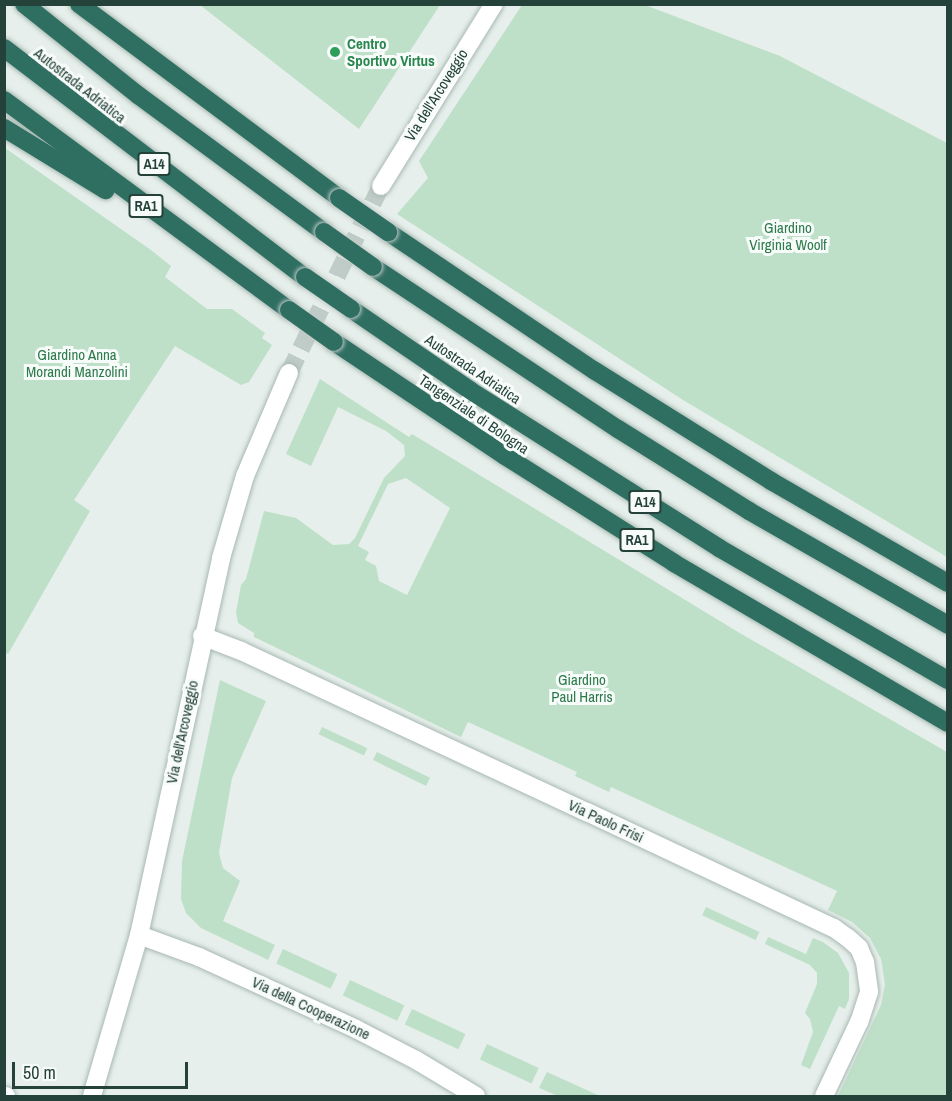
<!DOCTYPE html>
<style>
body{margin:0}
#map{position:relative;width:952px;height:1101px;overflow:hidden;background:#e6efeb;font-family:"Archivo Narrow",sans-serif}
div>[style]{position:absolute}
.green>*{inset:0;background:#bfe0c8;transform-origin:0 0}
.minor-tunnel>*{height:18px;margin-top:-9px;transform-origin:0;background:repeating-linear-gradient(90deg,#bfccc8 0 18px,transparent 0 27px)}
.roads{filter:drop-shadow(0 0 2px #a8b8b2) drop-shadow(0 0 2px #a8b8b2)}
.minor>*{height:18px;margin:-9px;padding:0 9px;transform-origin:9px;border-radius:9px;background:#fff}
.highway>*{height:18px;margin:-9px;padding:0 9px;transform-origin:9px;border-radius:9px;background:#2f6f62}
.bridges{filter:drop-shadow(0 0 2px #c2cac8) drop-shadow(0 0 2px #c2cac8)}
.highway-bridge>*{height:18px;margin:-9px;padding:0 9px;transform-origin:9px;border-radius:9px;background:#2f6f62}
.dots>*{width:16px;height:16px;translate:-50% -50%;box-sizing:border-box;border:3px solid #f7fbf9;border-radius:50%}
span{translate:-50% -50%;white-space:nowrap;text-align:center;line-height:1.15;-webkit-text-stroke:6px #f7fbf9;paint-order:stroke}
.shield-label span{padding:2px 4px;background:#f7fbf9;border:2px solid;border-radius:4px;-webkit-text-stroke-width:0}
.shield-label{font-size:14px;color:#24423a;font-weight:700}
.leisure-label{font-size:15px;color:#27864d;font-weight:700}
.left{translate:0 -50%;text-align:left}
.street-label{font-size:15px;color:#24423a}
.park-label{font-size:15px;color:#2d7a4b}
.frame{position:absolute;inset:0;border:6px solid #24423a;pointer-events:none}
.scale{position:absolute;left:12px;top:1062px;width:176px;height:27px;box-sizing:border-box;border:3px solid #24423a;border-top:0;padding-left:8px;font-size:18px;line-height:21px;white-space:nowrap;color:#24423a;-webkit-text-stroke:4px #f7fbf9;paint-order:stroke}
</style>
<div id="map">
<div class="green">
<div style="clip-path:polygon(200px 5px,440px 5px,359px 129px)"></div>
<div style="clip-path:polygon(522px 5px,645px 5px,780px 56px,947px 143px,947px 557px,683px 400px,397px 214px,428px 178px,419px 161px)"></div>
<div style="clip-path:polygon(5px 148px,151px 250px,171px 266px,165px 277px,207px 309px,232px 309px,265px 333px,262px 338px,272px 345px,249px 382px,241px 385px,175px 346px,74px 500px,90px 511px,8px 654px,4px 652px)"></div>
<div style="clip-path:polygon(evenodd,320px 379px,409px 437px,412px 434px,738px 632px,947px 752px,947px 1096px,838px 1096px,881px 1005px,885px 985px,881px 959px,870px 938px,852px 922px,828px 910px,837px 891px,611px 787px,609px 792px,575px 776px,577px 772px,468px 722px,461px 737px,254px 637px,254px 633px,238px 623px,236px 612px,241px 585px,246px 579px,264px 511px,296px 518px,333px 545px,349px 544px,355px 538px,384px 478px,405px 456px,404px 445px,386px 431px,338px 407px,311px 466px,286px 454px,320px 379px,406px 478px,450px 508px,407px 595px,379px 581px,376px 566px,365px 560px,369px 552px,358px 546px,388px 484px,406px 478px)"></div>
<div style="clip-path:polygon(220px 680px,266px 701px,232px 778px,219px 853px,223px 868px,240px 881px,223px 921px,275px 945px,268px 960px,201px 928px,186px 913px,181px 899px,182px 861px)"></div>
<div style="left:322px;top:727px;width:50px;height:8px;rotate:25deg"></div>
<div style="left:377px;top:752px;width:59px;height:9px;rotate:26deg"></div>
<div style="left:706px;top:907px;width:59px;height:9px;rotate:25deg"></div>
<div style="clip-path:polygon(768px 937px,806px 954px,813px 938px,823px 942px,838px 953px,849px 973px,849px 999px,845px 1009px,839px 1006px,810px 1069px,801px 1065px,813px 1032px,810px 1019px,805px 1013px,817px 984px,817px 973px,810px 965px,765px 944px)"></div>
<div style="left:283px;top:949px;width:60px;height:16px;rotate:25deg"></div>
<div style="left:350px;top:980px;width:60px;height:17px;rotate:25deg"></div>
<div style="left:412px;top:1009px;width:59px;height:17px;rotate:25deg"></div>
<div style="left:487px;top:1044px;width:57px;height:17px;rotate:25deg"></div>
<div style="clip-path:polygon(547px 1072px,600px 1096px,558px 1096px,539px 1088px)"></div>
</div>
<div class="minor-tunnel">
<div style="left:289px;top:373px;width:208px;rotate:-63.8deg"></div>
</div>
<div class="roads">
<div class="minor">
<div style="left:381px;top:186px;width:214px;rotate:-58.2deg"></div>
<div style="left:202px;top:636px;width:42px;rotate:21deg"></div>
<div style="left:241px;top:651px;width:382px;rotate:25deg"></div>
<div style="left:587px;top:812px;width:273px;rotate:25.2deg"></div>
<div style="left:834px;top:928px;width:17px;rotate:36deg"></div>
<div style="left:848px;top:938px;width:15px;rotate:42deg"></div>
<div style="left:859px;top:948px;width:15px;rotate:67deg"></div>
<div style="left:865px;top:962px;width:30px;rotate:82deg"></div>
<div style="left:869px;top:992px;width:32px;rotate:108deg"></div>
<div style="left:859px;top:1022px;width:82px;rotate:115.3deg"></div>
<div style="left:139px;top:935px;width:64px;rotate:20.1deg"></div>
<div style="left:199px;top:957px;width:173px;rotate:24.6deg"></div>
<div style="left:356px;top:1029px;width:68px;rotate:27.3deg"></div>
<div style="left:416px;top:1060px;width:70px;rotate:31deg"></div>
<div style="left:4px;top:1096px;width:2px"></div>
<div style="left:92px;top:1096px;width:168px;rotate:-73.7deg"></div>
<div style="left:139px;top:935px;width:386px;rotate:-77.7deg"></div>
<div style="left:221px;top:558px;width:85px;rotate:-73.7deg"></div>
<div style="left:245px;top:476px;width:112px;rotate:-66.9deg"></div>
</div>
<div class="highway">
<div style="left:24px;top:4px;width:146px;rotate:38.6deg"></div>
<div style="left:138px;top:95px;width:231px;rotate:36.4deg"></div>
<div style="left:79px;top:4px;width:324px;rotate:36.7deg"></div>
<div style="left:4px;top:48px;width:378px;rotate:37.3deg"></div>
<div style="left:4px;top:100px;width:354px;rotate:36.4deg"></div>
<div style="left:4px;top:128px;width:119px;rotate:31.5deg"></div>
<div style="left:388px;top:232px;width:249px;rotate:33.9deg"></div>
<div style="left:595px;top:371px;width:208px;rotate:32deg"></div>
<div style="left:771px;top:481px;width:204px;rotate:30deg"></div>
<div style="left:373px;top:267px;width:294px;rotate:33.5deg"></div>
<div style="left:618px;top:429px;width:155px;rotate:32deg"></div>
<div style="left:749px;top:511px;width:229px;rotate:29.8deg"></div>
<div style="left:351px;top:309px;width:145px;rotate:34.3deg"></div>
<div style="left:471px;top:391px;width:294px;rotate:32.3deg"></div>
<div style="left:719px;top:548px;width:264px;rotate:30deg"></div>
<div style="left:334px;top:342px;width:206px;rotate:33.7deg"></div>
<div style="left:505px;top:456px;width:200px;rotate:32.3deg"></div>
<div style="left:674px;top:563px;width:317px;rotate:30.3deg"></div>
</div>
</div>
<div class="bridges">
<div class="highway-bridge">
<div style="left:339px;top:198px;width:60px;rotate:34.8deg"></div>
<div style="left:324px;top:232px;width:60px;rotate:35.5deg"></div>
<div style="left:305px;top:277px;width:56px;rotate:34.8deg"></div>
<div style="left:289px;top:310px;width:55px;rotate:35.4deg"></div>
</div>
</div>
<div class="dots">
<div style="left:335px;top:52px;background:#2e9e5b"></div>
</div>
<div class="shield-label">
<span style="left:154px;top:164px">A14</span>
<span style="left:146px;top:206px">RA1</span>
<span style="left:645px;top:502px">A14</span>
<span style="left:637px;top:540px">RA1</span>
</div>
<div class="leisure-label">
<span class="left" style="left:347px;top:52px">Centro<br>Sportivo Virtus</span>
</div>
<div class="street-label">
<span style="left:80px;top:85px;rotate:38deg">Autostrada Adriatica</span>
<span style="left:436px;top:95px;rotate:-58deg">Via dell'Arcoveggio</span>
<span style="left:473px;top:369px;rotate:34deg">Autostrada Adriatica</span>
<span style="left:474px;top:414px;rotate:34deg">Tangenziale di Bologna</span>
<span style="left:182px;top:732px;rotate:-78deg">Via dell'Arcoveggio</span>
<span style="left:606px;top:821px;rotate:25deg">Via Paolo Frisi</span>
<span style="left:311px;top:1008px;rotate:25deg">Via della Cooperazione</span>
</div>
<div class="park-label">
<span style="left:788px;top:236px">Giardino<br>Virginia Woolf</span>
<span style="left:77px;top:363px">Giardino Anna<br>Morandi Manzolini</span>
<span style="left:582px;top:688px">Giardino<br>Paul Harris</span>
</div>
<div class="frame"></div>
<div class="scale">50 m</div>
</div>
